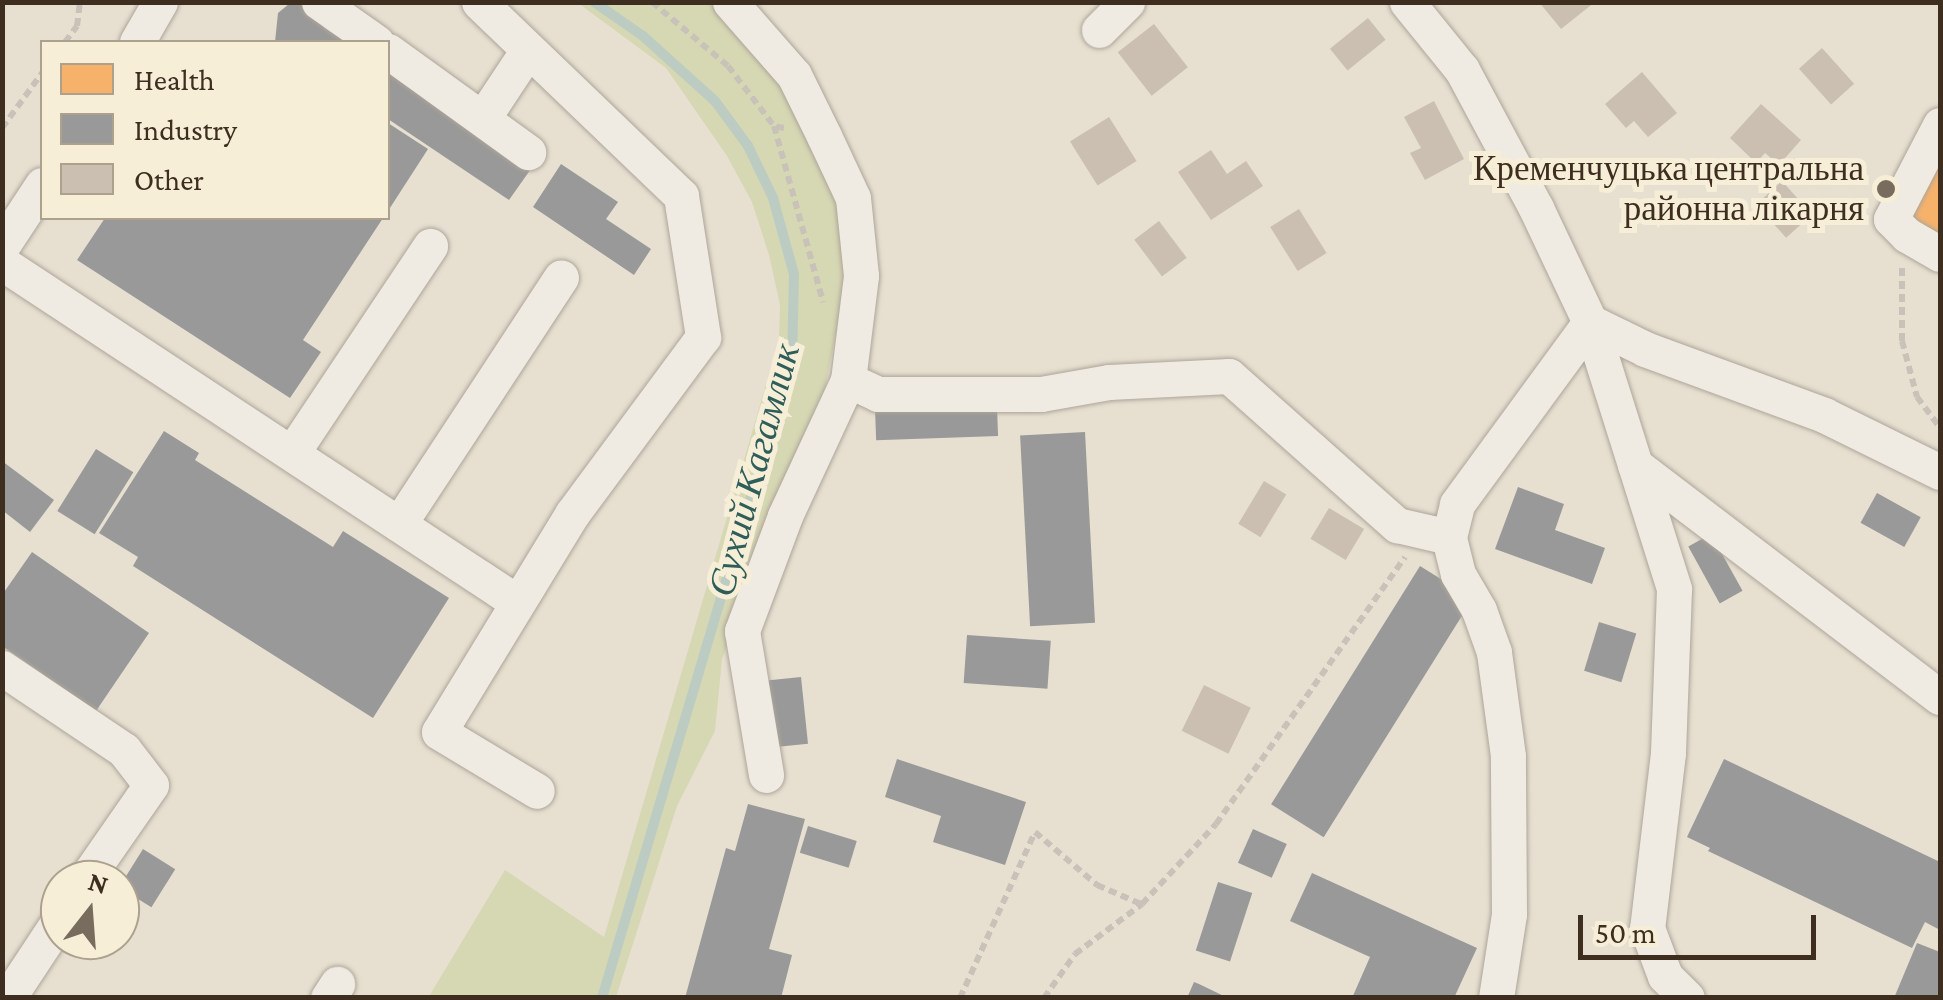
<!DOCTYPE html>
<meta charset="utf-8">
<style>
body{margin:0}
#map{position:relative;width:1943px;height:1000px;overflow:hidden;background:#e7e0d1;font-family:"Crimson Pro",serif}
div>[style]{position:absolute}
.green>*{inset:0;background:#d6d7b3}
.health>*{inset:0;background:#f6b26b}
.industry>*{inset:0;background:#999;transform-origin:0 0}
.stream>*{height:10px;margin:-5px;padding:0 5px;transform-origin:5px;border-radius:5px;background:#bcccc2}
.building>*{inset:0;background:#cbbfb2;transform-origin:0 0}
.path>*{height:6px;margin-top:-3px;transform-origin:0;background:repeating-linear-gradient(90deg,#c8c2b9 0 8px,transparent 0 13px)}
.roads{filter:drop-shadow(0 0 2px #ada599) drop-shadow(0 0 2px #ada599)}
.minor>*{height:35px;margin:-17.5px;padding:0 17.5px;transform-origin:17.5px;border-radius:17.5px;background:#efebe3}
.dots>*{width:28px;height:28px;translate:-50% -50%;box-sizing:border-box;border:5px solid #f7eed8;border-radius:50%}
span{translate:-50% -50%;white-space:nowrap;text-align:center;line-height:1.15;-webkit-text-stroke:10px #f7eed8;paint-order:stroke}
.poi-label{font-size:35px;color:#3d2e20}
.right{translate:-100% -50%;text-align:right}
.water-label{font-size:38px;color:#2f5d5a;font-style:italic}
.frame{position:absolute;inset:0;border:5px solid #3d2e20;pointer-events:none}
.legend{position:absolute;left:40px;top:40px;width:350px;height:180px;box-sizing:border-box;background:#f7eed8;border:2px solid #ada18e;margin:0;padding:12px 18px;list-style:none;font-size:30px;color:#3d2e20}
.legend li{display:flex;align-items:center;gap:20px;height:50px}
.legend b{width:50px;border:2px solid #ada18e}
.north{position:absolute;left:40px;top:860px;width:100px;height:100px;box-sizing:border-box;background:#f7eed8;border:2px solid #ada18e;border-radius:50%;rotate:17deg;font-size:28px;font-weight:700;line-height:40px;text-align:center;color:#3d2e20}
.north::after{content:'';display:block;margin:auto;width:35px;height:45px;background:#786c5e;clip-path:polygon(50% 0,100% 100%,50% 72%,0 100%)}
.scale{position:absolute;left:1578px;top:915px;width:238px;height:45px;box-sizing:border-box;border:5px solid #3d2e20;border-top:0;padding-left:12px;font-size:30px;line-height:35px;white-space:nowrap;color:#3d2e20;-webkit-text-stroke:8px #f7eed8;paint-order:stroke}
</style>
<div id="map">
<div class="green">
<div style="clip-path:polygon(578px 3px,709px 3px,779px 79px,840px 204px,847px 278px,825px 388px,722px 659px,715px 731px,677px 806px,616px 997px,428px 998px,505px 870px,604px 937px,779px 340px,780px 305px,769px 255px,752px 202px,727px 156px,666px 68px)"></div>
</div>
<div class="health">
<div style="clip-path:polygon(1940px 144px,1940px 236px,1902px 214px)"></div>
</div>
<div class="industry">
<div style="clip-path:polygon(289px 4px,304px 4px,320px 13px,324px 28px,347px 42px,275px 42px,278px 13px)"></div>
<div style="clip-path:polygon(388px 69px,533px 166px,509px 200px,388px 119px)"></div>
<div style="clip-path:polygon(388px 123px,428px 149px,388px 211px)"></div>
<div style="clip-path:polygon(561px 164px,618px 202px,606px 219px,651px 249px,634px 275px,533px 207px)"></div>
<div style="clip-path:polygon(105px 218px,383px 218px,303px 340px,321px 352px,290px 398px,77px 260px)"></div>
<div style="left:997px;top:406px;width:30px;height:122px;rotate:88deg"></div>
<div style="clip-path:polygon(164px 431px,199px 453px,195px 460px,333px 547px,343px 531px,449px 598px,373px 718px,133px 566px,138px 557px,99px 533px)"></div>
<div style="left:1085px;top:432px;width:191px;height:65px;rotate:87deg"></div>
<div style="left:96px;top:449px;width:44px;height:73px;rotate:32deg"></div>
<div style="clip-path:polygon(2px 461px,54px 500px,30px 532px,2px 510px)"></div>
<div style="clip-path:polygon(1518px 487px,1564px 504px,1555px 530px,1605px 548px,1592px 584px,1495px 549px)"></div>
<div style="left:1877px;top:493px;width:50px;height:34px;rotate:29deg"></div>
<div style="left:1711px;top:534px;width:65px;height:26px;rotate:61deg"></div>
<div style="clip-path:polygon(32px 552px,149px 633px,96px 711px,2px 646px,2px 595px)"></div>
<div style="left:1420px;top:566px;width:62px;height:281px;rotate:32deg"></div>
<div style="left:1599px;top:622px;width:39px;height:51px;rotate:17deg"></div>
<div style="left:967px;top:635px;width:84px;height:48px;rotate:4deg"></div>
<div style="left:801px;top:677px;width:67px;height:40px;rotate:84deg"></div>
<div style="clip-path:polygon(897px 759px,1026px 802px,1005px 865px,933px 842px,941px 816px,885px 797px)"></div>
<div style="clip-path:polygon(1724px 759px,1940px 862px,1940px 930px,1925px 922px,1912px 948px,1708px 851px,1710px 848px,1687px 837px)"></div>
<div style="clip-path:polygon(748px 804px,805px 819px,769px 949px,792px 955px,781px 998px,685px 998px,726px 848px,735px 851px)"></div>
<div style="left:808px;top:826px;width:51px;height:28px;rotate:17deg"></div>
<div style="left:1253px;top:829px;width:37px;height:37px;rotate:24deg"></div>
<div style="left:143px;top:849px;width:38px;height:45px;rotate:32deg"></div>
<div style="clip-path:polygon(1312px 873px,1477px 948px,1454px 998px,1352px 998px,1370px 957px,1290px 921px)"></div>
<div style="left:1218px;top:882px;width:36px;height:72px;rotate:18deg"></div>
<div style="clip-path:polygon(1917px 943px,1940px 952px,1940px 998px,1894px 998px)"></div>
<div style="clip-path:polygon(1194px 982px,1199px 984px,1228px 998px,1187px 998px)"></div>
</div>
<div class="stream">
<div style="left:594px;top:2px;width:60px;rotate:34.8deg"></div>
<div style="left:643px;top:36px;width:97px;rotate:42.1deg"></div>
<div style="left:715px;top:101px;width:56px;rotate:53.7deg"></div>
<div style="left:748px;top:146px;width:58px;rotate:64.3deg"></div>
<div style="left:773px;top:198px;width:79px;rotate:74.6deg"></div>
<div style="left:794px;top:274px;width:85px;rotate:91.3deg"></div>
<div style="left:792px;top:359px;width:667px;rotate:106.56deg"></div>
</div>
<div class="building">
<div style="clip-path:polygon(1539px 2px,1595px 2px,1561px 29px)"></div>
<div style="left:1368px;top:18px;width:28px;height:49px;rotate:51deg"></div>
<div style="left:1154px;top:24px;width:55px;height:46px;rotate:52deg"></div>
<div style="left:1822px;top:48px;width:48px;height:31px;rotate:48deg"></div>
<div style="clip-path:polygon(1642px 72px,1677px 113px,1648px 137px,1634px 121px,1626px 128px,1605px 104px)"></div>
<div style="clip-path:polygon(1434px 101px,1464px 159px,1425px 180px,1410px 153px,1421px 148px,1404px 117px)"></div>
<div style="clip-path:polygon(1761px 104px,1801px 140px,1779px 165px,1765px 153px,1756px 163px,1730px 138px)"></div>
<div style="left:1109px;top:117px;width:52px;height:46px;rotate:58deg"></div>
<div style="clip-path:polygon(1211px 150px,1227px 174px,1246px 161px,1263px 186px,1211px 220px,1178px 172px)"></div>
<div style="left:1782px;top:181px;width:45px;height:35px;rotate:48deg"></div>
<div style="left:1299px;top:209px;width:52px;height:34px;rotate:58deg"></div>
<div style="left:1159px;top:221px;width:46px;height:31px;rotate:53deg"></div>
<div style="left:1264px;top:481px;width:26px;height:50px;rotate:31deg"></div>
<div style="left:1329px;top:508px;width:41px;height:36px;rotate:31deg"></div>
<div style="left:1204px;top:685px;width:52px;height:51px;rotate:26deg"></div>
</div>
<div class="path">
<div style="left:652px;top:2px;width:99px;rotate:40.1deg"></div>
<div style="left:728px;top:66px;width:76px;rotate:52.5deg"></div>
<div style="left:65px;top:42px;width:20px;rotate:-53deg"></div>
<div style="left:77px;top:26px;width:24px;rotate:-83deg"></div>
<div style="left:2px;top:128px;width:68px;rotate:-54deg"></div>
<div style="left:784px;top:128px;width:10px;rotate:-169deg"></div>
<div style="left:774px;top:126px;width:183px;rotate:74.4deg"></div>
<div style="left:1902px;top:268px;width:73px;rotate:90deg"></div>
<div style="left:1902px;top:341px;width:58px;rotate:75deg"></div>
<div style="left:1917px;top:397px;width:38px;rotate:53deg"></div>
<div style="left:960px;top:998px;width:182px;rotate:-65.7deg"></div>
<div style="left:1035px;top:832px;width:82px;rotate:40.5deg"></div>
<div style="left:1097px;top:885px;width:48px;rotate:23.4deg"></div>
<div style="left:1044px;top:998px;width:54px;rotate:-54.8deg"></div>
<div style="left:1075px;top:954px;width:84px;rotate:-36.7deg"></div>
<div style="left:1142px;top:904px;width:109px;rotate:-47.2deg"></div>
<div style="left:1216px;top:824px;width:327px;rotate:-54.7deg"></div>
</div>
<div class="roads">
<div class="minor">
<div style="left:319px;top:2px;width:70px;rotate:35.1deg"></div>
<div style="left:479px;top:2px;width:280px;rotate:43.8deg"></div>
<div style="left:681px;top:196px;width:143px;rotate:81.1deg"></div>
<div style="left:703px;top:337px;width:220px;rotate:126.5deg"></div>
<div style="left:572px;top:514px;width:255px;rotate:121.4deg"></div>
<div style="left:439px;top:732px;width:114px;rotate:31deg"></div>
<div style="left:730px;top:2px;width:97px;rotate:48.8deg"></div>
<div style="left:794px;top:75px;width:68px;rotate:63.8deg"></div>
<div style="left:824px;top:136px;width:68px;rotate:64.9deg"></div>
<div style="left:853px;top:198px;width:78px;rotate:84.1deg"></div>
<div style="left:861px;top:276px;width:105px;rotate:97.1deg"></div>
<div style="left:848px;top:380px;width:150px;rotate:114.9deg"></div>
<div style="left:785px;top:516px;width:123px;rotate:110.5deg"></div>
<div style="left:742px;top:631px;width:146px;rotate:80.5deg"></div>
<div style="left:1407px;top:2px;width:87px;rotate:51deg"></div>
<div style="left:1462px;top:70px;width:157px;rotate:61.8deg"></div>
<div style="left:1536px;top:208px;width:126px;rotate:64.7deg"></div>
<div style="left:1590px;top:322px;width:280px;rotate:72.5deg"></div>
<div style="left:1674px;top:589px;width:164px;rotate:92.1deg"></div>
<div style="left:1668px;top:753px;width:176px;rotate:96.8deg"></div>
<div style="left:1647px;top:928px;width:51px;rotate:69.4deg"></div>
<div style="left:1665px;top:976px;width:31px;rotate:45deg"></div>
<div style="left:1099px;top:30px;width:40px;rotate:-45deg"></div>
<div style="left:137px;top:42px;width:46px;rotate:-60.1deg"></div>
<div style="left:388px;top:51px;width:173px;rotate:35.8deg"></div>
<div style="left:483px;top:118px;width:82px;rotate:-56.5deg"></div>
<div style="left:1940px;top:125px;width:106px;rotate:117.5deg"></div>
<div style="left:1891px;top:219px;width:23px;rotate:45deg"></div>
<div style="left:1907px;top:235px;width:38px;rotate:30deg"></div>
<div style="left:2px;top:246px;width:73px;rotate:-56.7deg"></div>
<div style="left:2px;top:263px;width:617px;rotate:33.36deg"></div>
<div style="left:1590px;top:322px;width:61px;rotate:26.1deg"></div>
<div style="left:1645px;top:349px;width:191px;rotate:20.2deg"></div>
<div style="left:1824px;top:415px;width:129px;rotate:26.2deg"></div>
<div style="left:848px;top:380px;width:33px;rotate:25deg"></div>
<div style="left:878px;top:394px;width:163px"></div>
<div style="left:1041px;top:394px;width:69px;rotate:-10deg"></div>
<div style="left:1109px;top:382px;width:120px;rotate:-2.9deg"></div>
<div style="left:1229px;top:376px;width:225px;rotate:41.6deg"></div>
<div style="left:1397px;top:525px;width:53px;rotate:13deg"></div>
<div style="left:292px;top:453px;width:249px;rotate:-56.3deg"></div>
<div style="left:1635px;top:465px;width:383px;rotate:37.3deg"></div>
<div style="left:399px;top:524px;width:295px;rotate:-56.7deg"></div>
<div style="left:2px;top:668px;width:147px;rotate:33.9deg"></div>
<div style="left:124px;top:750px;width:44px;rotate:52.4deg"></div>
<div style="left:151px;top:785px;width:116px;rotate:124.8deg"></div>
<div style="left:8px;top:998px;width:95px;rotate:-56.6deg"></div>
<div style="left:328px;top:998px;width:17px;rotate:-57deg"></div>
<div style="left:1496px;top:998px;width:85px;rotate:-81.2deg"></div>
<div style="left:1509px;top:914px;width:158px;rotate:-90.4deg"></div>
<div style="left:1508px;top:756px;width:105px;rotate:-97.7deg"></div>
<div style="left:1494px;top:652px;width:45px;rotate:-109.7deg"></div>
<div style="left:1479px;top:610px;width:42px;rotate:-120.3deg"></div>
<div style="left:1458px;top:574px;width:38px;rotate:-104deg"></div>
<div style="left:1449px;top:537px;width:34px;rotate:-76deg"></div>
<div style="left:1457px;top:504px;width:225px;rotate:-53.8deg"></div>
</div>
</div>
<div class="dots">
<div style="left:1886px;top:189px;background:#786c5e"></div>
</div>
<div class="poi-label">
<span class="right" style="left:1864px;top:189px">Кременчуцька центральна<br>районна лікарня</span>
</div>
<div class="water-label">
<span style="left:754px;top:470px;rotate:-75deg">Сухий Кагамлик</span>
</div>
<div class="frame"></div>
<ul class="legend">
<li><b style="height:28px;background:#f6b26b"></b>Health</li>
<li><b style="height:28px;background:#999"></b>Industry</li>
<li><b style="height:28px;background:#cbbfb2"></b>Other</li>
</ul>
<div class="north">N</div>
<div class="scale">50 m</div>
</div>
